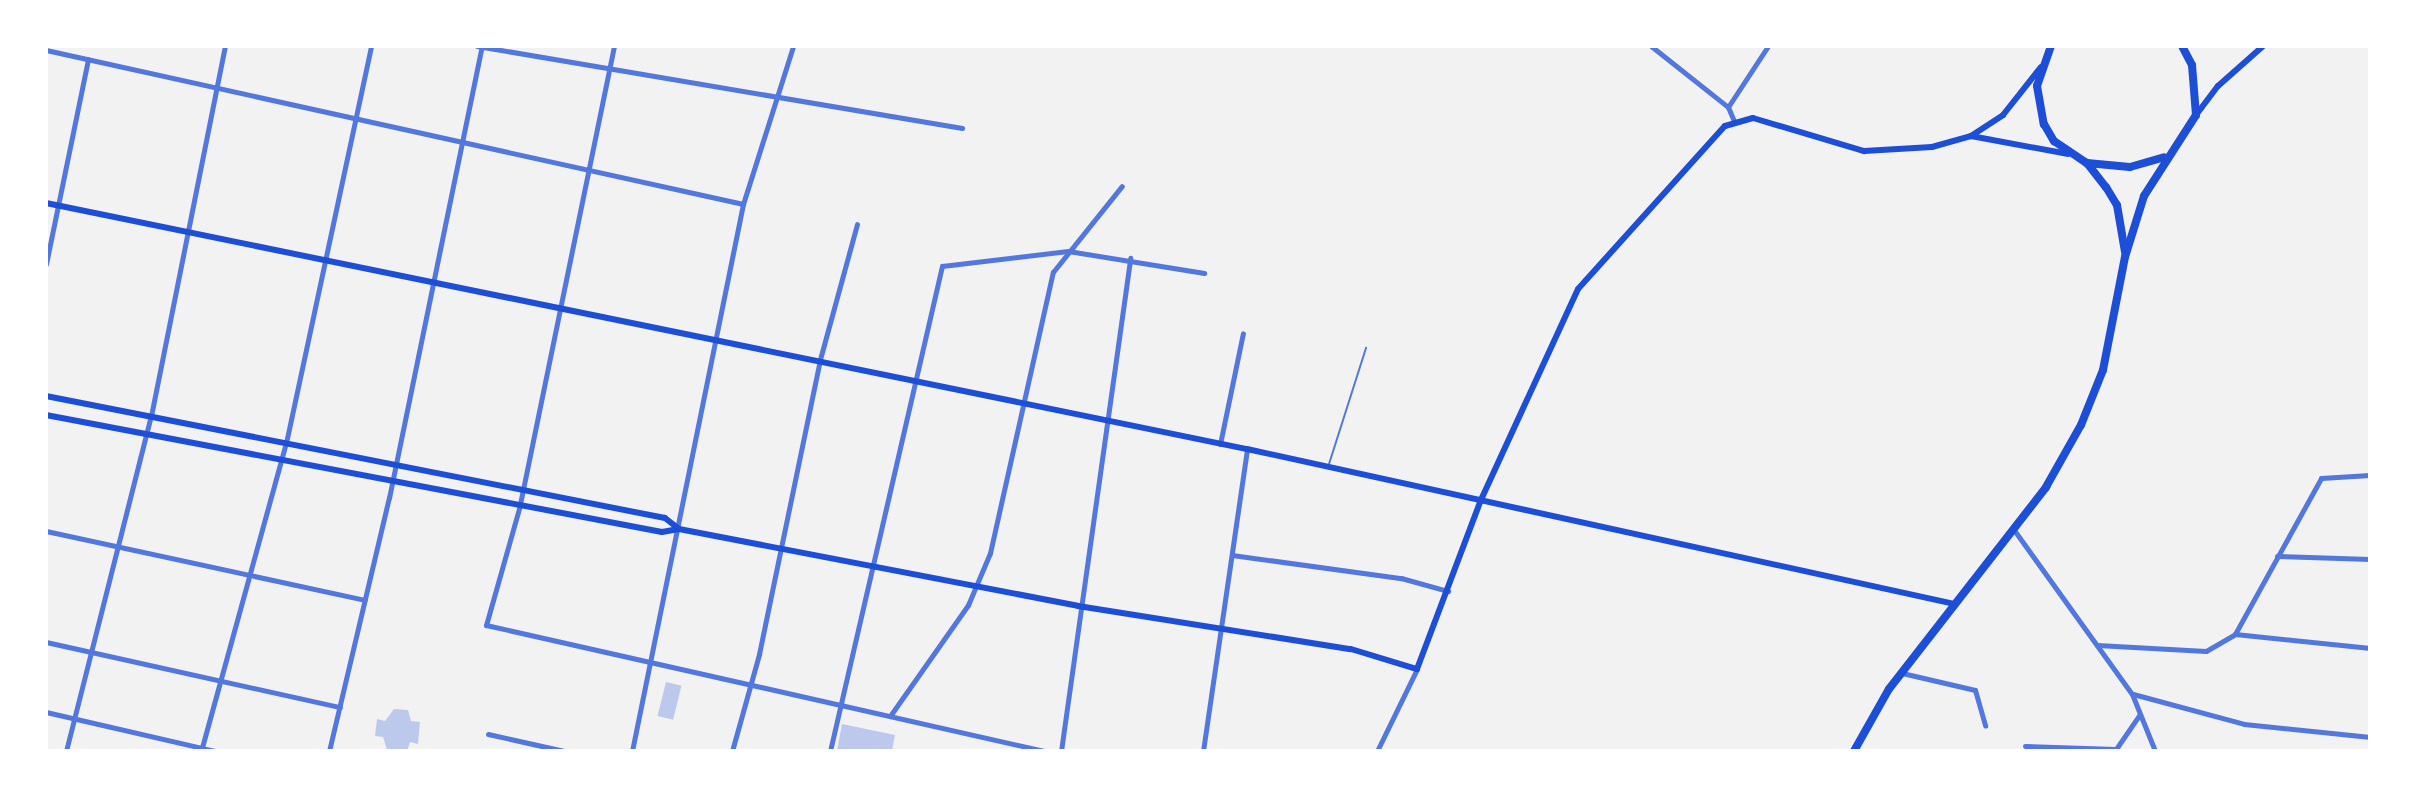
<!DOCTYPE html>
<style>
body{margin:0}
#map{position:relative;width:2416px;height:797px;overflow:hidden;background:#f2f2f2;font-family:"Nunito Sans",sans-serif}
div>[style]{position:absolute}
.building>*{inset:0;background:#bdc9ec;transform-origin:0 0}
.service>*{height:2px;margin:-1px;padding:0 1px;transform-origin:1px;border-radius:1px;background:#5277de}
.minor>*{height:5px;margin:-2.5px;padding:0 2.5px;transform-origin:2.5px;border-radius:2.5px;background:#5277de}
.secondary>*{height:6px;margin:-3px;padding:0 3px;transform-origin:3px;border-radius:3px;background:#1d4ed8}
.trunk>*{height:8px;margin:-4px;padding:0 4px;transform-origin:4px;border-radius:4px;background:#1d4ed8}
span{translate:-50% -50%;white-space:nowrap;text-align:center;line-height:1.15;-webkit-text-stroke:6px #fff;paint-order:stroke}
.frame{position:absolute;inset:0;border:48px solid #fff;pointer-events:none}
</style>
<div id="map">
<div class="building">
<div style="left:666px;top:682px;width:16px;height:35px;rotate:14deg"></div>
<div style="clip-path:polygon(394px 709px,408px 710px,411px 721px,420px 722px,418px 744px,410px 742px,407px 751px,387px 750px,383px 737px,375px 736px,377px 719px,385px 721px)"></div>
<div style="clip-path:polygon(842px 724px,895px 735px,892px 751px,837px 751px)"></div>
</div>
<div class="service">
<div style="left:1329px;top:464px;width:122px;rotate:-72.3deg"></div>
</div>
<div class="minor">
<div style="left:477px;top:46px;width:492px;rotate:9.6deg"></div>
<div style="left:614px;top:46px;width:469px;rotate:101.6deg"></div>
<div style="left:520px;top:505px;width:125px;rotate:105.8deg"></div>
<div style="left:486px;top:625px;width:572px;rotate:12.72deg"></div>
<div style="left:1651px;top:46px;width:98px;rotate:38.4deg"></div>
<div style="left:1728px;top:107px;width:15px;rotate:67deg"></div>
<div style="left:46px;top:50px;width:714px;rotate:12.46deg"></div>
<div style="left:1728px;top:107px;width:73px;rotate:-56.7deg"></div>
<div style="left:46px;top:264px;width:209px;rotate:-78.4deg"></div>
<div style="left:1220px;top:444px;width:113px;rotate:-78.3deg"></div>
<div style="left:2014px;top:530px;width:202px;rotate:54.3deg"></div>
<div style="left:2132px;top:694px;width:61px;rotate:68deg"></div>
<div style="left:46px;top:531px;width:326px;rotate:12.2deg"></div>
<div style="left:1232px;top:555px;width:171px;rotate:7.8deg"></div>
<div style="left:1401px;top:578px;width:49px;rotate:15.5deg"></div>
<div style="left:2277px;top:556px;width:93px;rotate:1.8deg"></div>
<div style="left:2235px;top:634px;width:136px;rotate:5.9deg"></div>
<div style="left:46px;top:642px;width:301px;rotate:12.5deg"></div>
<div style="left:2097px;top:645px;width:109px;rotate:3.2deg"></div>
<div style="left:2206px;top:651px;width:34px;rotate:-30deg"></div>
<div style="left:2235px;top:634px;width:178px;rotate:-61.1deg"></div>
<div style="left:2321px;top:478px;width:49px;rotate:-3.5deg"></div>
<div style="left:1902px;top:673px;width:75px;rotate:13.1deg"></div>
<div style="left:1975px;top:690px;width:37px;rotate:74deg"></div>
<div style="left:2133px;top:694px;width:115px;rotate:15.1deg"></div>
<div style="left:2244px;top:724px;width:127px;rotate:5.9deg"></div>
<div style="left:46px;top:712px;width:173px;rotate:13deg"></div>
<div style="left:890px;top:716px;width:136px;rotate:-54.9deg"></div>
<div style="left:968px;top:605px;width:56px;rotate:-67.1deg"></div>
<div style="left:990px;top:553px;width:288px;rotate:-77.4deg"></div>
<div style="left:1053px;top:272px;width:110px;rotate:-51.3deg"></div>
<div style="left:488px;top:734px;width:78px;rotate:12.6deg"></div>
<div style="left:2025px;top:746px;width:91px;rotate:1.9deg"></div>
<div style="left:2116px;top:749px;width:42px;rotate:-55.6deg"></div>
<div style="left:66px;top:751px;width:346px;rotate:-75.8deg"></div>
<div style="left:151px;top:416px;width:377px;rotate:-78.7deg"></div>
<div style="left:201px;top:751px;width:320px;rotate:-74.6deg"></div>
<div style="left:286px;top:443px;width:406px;rotate:-77.9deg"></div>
<div style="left:329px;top:751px;width:260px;rotate:-76.7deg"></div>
<div style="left:389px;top:498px;width:461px;rotate:-78.4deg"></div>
<div style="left:632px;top:751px;width:558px;rotate:-78.53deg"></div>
<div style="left:743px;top:204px;width:166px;rotate:-72.4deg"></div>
<div style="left:732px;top:751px;width:101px;rotate:-74.4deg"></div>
<div style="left:759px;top:654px;width:297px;rotate:-78.3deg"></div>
<div style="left:819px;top:363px;width:144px;rotate:-74.7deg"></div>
<div style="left:830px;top:751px;width:498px;rotate:-77deg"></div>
<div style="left:942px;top:266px;width:127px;rotate:-6.8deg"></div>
<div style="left:1068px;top:251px;width:138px;rotate:9.2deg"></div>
<div style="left:1061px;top:751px;width:498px;rotate:-82deg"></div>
<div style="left:1203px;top:751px;width:305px;rotate:-81.7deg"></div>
<div style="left:1377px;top:751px;width:91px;rotate:-64deg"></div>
</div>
<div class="secondary">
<div style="left:2196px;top:115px;width:36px;rotate:-53deg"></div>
<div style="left:2218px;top:86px;width:60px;rotate:-41.6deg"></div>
<div style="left:1971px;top:136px;width:99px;rotate:10.5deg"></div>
<div style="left:46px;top:203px;width:1226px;rotate:11.58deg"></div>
<div style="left:1247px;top:449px;width:725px;rotate:12.35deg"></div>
<div style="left:46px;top:396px;width:631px;rotate:11.15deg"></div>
<div style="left:665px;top:518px;width:18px;rotate:38deg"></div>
<div style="left:46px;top:415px;width:627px;rotate:10.75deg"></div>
<div style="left:662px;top:532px;width:17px;rotate:-10deg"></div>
<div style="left:679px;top:529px;width:406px;rotate:10.9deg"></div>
<div style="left:1078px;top:606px;width:276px;rotate:9deg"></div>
<div style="left:1351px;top:649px;width:69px;rotate:16.9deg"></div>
<div style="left:1417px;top:669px;width:178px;rotate:-69.3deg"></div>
<div style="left:1480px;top:502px;width:234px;rotate:-65.3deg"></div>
<div style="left:1578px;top:289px;width:219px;rotate:-48deg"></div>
<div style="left:1725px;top:126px;width:29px;rotate:-16deg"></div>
<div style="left:1753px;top:118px;width:116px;rotate:16.6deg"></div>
<div style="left:1864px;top:151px;width:68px;rotate:-3.4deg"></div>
<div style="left:1932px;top:147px;width:41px;rotate:-15.8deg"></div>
<div style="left:1971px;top:136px;width:38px;rotate:-33deg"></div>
<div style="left:2003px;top:115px;width:61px;rotate:-51.6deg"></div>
</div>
<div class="trunk">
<div style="left:2051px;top:46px;width:42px;rotate:109.3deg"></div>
<div style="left:2037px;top:86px;width:39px;rotate:80deg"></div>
<div style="left:2044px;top:124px;width:20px;rotate:60deg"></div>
<div style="left:2054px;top:141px;width:40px;rotate:34deg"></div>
<div style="left:2087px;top:163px;width:31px;rotate:52deg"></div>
<div style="left:2106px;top:187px;width:21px;rotate:59deg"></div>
<div style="left:2117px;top:205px;width:48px;rotate:80.3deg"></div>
<div style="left:2087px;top:163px;width:43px;rotate:5.3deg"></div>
<div style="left:2130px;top:167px;width:35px;rotate:-16deg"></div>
<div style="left:1854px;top:751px;width:71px;rotate:-60.6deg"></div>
<div style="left:1889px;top:689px;width:256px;rotate:-52.1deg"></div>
<div style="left:2046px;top:487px;width:71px;rotate:-60.6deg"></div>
<div style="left:2081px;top:425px;width:59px;rotate:-68.2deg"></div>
<div style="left:2103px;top:370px;width:115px;rotate:-79deg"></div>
<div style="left:2125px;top:257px;width:64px;rotate:-72.7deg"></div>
<div style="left:2144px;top:196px;width:96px;rotate:-57.3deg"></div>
<div style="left:2196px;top:115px;width:50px;rotate:-94.6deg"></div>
<div style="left:2192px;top:65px;width:21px;rotate:-118deg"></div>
</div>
<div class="frame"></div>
</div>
